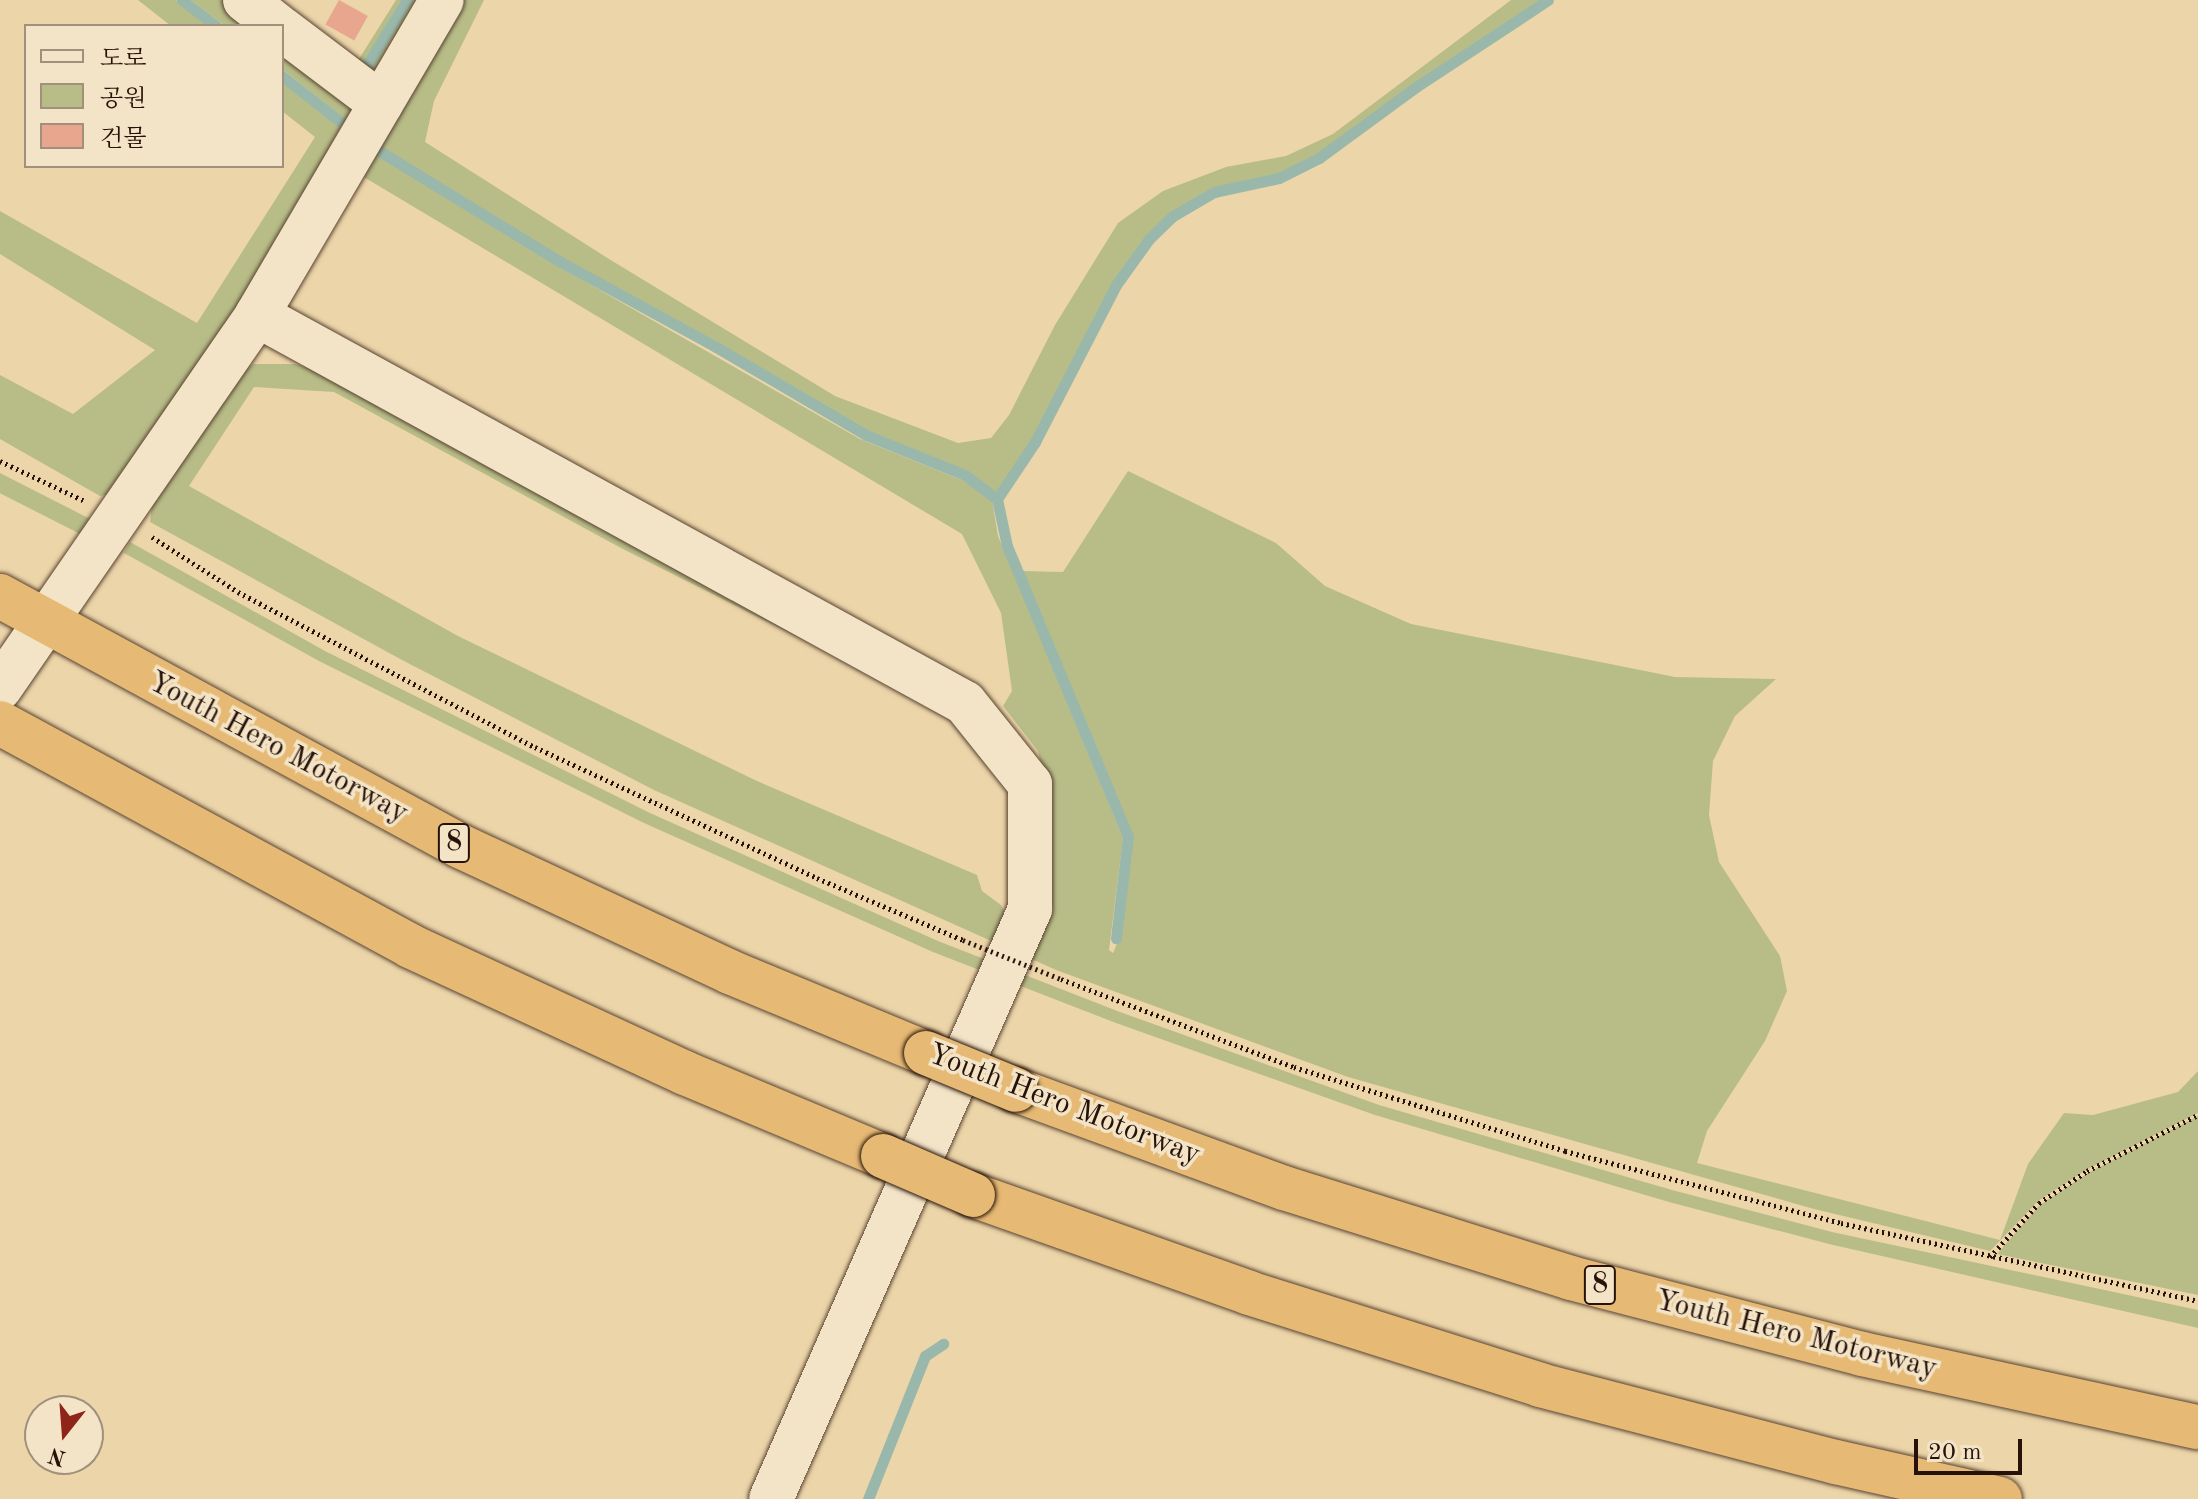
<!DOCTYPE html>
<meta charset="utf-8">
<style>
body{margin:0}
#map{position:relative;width:2198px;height:1499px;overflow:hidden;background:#ecd5a9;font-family:"Old Standard TT","Noto Serif KR",serif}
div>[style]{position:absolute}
.green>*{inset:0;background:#b8bd88;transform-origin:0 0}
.stream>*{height:11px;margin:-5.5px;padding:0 5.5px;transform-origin:5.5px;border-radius:5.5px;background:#99b8ab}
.building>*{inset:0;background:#e8a68f;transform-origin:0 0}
.path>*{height:5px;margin-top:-2.5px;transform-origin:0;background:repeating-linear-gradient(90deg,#261209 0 2px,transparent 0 6px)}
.roads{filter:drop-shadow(0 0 2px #584331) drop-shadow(0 0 2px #584331)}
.minor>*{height:44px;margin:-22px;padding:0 22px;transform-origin:22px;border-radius:22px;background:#f3e4c7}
.highway>*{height:44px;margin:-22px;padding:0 22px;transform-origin:22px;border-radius:22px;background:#e6ba74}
.path-bridge>*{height:5px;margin-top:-2.5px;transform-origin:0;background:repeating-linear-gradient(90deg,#261209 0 2px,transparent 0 6px)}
.bridges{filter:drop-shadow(0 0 2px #261209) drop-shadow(0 0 2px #261209)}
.highway-bridge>*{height:44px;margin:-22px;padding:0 22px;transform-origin:22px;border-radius:22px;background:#e6ba74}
span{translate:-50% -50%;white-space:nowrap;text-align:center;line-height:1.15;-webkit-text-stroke:7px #f3e4c7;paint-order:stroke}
.shield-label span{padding:2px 6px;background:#f3e4c7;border:2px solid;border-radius:6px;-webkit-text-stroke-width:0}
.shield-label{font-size:28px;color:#261209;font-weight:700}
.street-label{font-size:30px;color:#261209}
.legend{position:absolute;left:24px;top:24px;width:260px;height:144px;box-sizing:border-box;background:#f3e4c7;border:2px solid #a1907b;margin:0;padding:10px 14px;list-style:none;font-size:24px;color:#261209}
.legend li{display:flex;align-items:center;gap:16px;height:40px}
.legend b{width:40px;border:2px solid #a1907b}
.north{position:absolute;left:24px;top:1395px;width:80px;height:80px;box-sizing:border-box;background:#f3e4c7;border:2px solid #a1907b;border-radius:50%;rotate:197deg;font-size:22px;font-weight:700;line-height:32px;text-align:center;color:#261209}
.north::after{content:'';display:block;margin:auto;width:28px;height:36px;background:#8f2418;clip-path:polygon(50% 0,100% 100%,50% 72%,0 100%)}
.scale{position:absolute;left:1914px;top:1439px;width:108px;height:36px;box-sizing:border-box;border:4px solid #261209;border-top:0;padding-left:10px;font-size:24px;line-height:28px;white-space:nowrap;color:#261209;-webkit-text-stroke:6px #f3e4c7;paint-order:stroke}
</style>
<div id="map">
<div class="green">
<div style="clip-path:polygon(138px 0,176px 0,210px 26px,171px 26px)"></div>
<div style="clip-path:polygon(191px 0,221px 0,253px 26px,225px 26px)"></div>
<div style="clip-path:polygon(396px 0,403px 0,360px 70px,331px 43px,359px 59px)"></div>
<div style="clip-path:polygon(411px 0,433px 0,382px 68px,368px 70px)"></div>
<div style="clip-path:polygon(458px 0,484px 0,434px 101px,425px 142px,609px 259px,835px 396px,958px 443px,991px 438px,1009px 415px,1055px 325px,1118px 223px,1163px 191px,1226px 167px,1286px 156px,1333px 134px,1511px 0,1546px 0,1416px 85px,1318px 157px,1278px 177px,1214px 191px,1173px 215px,1148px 238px,1115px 284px,1020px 466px,997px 497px,966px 473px,867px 434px,717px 345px,560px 260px,372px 144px)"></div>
<div style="clip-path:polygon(282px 50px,353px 103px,358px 129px,282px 69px)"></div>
<div style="clip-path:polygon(282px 81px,352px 135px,112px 493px,100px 496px,0 439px,0 375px,73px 414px,155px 350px,0 254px,0 211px,197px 323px,315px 137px,282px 111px)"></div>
<div style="clip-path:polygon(369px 150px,556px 265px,860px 439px,964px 481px,992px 500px,998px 536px,1123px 838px,1109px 950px,1113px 953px,1119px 939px,1131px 835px,1022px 571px,1063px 572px,1128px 471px,1276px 543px,1325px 586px,1411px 624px,1675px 677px,1776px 679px,1735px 716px,1713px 761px,1709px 815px,1719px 862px,1780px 956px,1787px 991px,1765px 1041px,1707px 1131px,1697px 1163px,2000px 1240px,2028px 1164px,2064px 1113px,2093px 1115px,2178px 1092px,2198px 1071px,2198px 1113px,2086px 1170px,2038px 1201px,1990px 1251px,1814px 1209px,1348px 1077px,1056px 970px,654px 790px,402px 660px,150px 522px,152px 503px,237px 375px,254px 364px,295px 364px,336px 375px,903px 690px,621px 548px,334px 392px,254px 387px,189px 486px,458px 636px,757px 781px,977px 875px,982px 891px,1001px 905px,1012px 926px,1049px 797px,1038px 751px,1003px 706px,1012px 691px,1001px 613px,962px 534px,357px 173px)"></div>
<div style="left:0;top:473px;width:109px;height:18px;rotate:27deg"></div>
<div style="clip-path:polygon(130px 542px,325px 651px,650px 813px,938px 941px,1120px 1012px,1379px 1105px,1672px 1190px,1832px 1232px,2198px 1310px,2198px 1328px,1829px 1244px,1669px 1202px,1375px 1115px,1116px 1023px,933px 952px,644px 823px,319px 661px,124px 553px)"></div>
<div style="clip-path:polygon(2198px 1116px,2198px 1295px,1997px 1254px,2040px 1205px,2088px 1173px)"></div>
</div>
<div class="stream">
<div style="left:182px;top:0;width:43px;rotate:37.4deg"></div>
<div style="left:364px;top:70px;width:82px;rotate:-58.4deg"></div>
<div style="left:282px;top:76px;width:93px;rotate:38deg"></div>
<div style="left:368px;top:144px;width:224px;rotate:31.5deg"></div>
<div style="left:559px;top:261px;width:179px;rotate:28.7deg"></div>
<div style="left:716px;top:347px;width:174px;rotate:30.4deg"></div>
<div style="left:866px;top:435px;width:107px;rotate:22deg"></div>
<div style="left:965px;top:475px;width:40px;rotate:37deg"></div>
<div style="left:997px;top:499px;width:69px;rotate:-56.3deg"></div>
<div style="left:1035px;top:442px;width:177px;rotate:-62.7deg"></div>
<div style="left:1116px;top:285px;width:57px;rotate:-54.3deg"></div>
<div style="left:1149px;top:239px;width:33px;rotate:-44deg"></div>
<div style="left:1173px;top:216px;width:48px;rotate:-30.3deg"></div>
<div style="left:1214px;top:192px;width:66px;rotate:-12.2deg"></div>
<div style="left:1279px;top:178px;width:45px;rotate:-26.6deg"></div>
<div style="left:1319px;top:158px;width:120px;rotate:-36.2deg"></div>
<div style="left:1416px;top:87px;width:158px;rotate:-33.4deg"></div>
<div style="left:997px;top:499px;width:48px;rotate:78deg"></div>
<div style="left:1007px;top:546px;width:314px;rotate:67.4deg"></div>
<div style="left:1128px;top:836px;width:103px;rotate:96.7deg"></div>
<div style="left:868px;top:1499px;width:154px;rotate:-68.3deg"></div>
<div style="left:925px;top:1356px;width:22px;rotate:-34deg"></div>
</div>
<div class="building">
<div style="left:339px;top:0;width:33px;height:28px;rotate:29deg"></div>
</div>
<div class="path">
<div style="left:0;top:461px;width:92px;rotate:25.2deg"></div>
<div style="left:152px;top:537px;width:102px;rotate:32.6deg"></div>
<div style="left:238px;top:592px;width:335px;rotate:27.6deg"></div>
<div style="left:535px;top:747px;width:311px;rotate:24.9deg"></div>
<div style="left:817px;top:878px;width:159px;rotate:23deg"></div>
<div style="left:1061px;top:979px;width:249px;rotate:20.7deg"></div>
<div style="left:1294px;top:1067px;width:284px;rotate:17.2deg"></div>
<div style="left:1565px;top:1151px;width:285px;rotate:14.6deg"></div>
<div style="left:1841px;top:1223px;width:365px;rotate:12.3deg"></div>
<div style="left:1990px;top:1257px;width:73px;rotate:-47.8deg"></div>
<div style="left:2039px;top:1203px;width:58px;rotate:-33.7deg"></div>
<div style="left:2087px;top:1171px;width:124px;rotate:-26.8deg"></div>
</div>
<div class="roads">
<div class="minor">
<div style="left:245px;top:0;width:42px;rotate:38.2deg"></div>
<div style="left:282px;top:29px;width:124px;rotate:37.1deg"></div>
<div style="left:257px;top:315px;width:807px;rotate:28.72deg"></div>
<div style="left:965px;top:703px;width:104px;rotate:51.3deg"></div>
<div style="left:1030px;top:784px;width:125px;rotate:90deg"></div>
<div style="left:1030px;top:909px;width:644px;rotate:113.7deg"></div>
<div style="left:0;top:688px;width:453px;rotate:-55.4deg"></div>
<div style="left:257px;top:315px;width:365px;rotate:-59.6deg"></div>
</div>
<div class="highway">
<div style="left:0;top:596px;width:524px;rotate:28.52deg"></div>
<div style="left:460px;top:846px;width:298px;rotate:25deg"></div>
<div style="left:730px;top:972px;width:212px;rotate:22.5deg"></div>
<div style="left:0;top:723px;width:467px;rotate:28.5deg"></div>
<div style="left:410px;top:946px;width:303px;rotate:24.8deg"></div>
<div style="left:685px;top:1073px;width:215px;rotate:22.7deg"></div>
<div style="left:1016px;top:1090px;width:285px;rotate:20.1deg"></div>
<div style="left:1284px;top:1188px;width:301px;rotate:17.4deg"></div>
<div style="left:1571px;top:1278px;width:301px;rotate:14.6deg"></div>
<div style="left:1862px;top:1354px;width:344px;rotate:12.3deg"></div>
<div style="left:973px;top:1195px;width:293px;rotate:19.5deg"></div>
<div style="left:1249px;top:1293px;width:305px;rotate:17.5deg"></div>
<div style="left:1540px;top:1385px;width:306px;rotate:14.6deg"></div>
<div style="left:1836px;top:1462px;width:168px;rotate:12.7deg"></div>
</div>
</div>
<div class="path-bridge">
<div style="left:963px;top:940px;width:105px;rotate:21.7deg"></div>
</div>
<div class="bridges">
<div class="highway-bridge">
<div style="left:926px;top:1053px;width:97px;rotate:22.3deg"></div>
<div style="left:883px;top:1156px;width:98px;rotate:23.4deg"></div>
</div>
</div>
<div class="shield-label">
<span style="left:454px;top:843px">8</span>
<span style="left:1600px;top:1285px">8</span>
</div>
<div class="street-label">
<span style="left:278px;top:748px;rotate:28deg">Youth Hero Motorway</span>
<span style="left:1064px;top:1105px;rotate:21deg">Youth Hero Motorway</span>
<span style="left:1796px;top:1335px;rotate:14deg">Youth Hero Motorway</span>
</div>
<ul class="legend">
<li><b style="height:10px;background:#f3e4c7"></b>도로</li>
<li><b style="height:22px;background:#b8bd88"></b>공원</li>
<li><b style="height:22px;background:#e8a68f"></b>건물</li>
</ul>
<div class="north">N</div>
<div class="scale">20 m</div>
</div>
